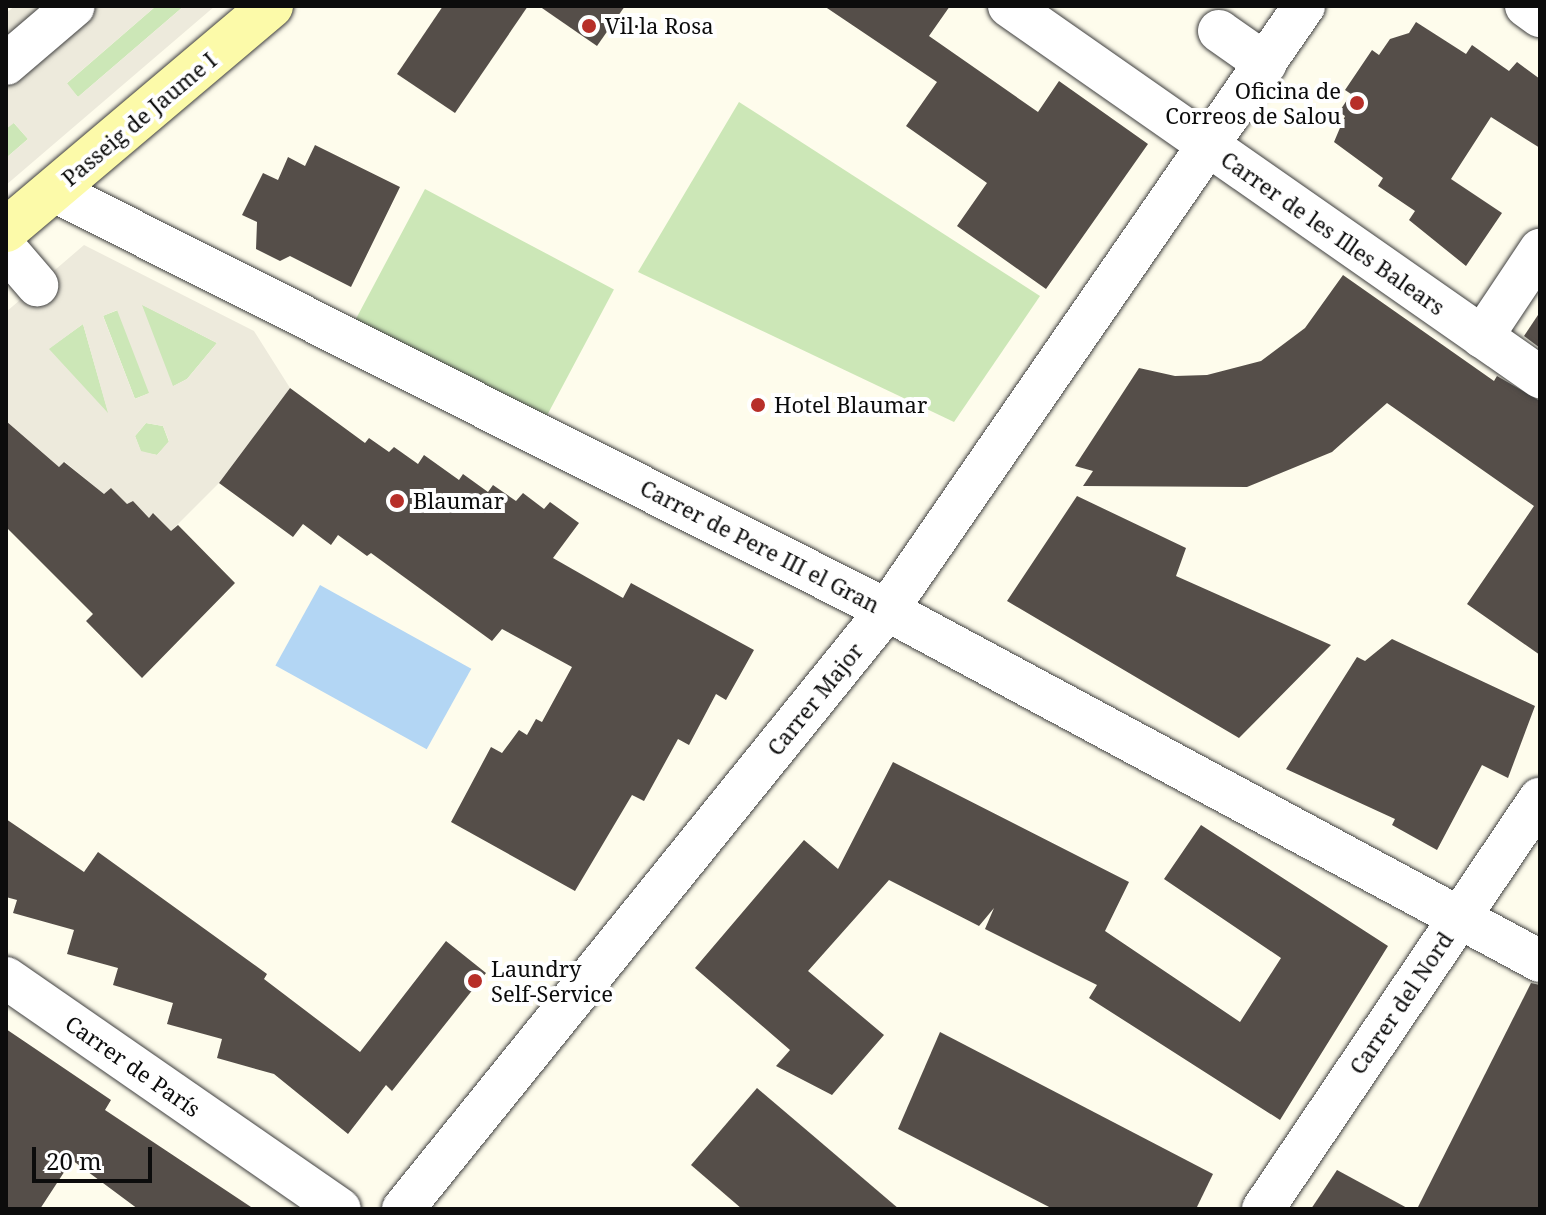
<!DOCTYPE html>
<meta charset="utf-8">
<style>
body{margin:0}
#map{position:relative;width:1546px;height:1215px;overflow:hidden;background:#fefcec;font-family:"Noto Serif",serif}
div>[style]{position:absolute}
.green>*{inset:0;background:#cce7b7;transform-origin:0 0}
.plaza>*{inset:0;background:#edeadc}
.water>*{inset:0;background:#b3d6f4;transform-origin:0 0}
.building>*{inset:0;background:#554e49}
.roads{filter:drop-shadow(0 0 2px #3f3f3f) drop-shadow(0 0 2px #3f3f3f)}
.street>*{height:42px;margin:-21px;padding:0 21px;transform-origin:21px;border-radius:21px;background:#fff}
.secondary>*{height:44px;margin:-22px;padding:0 22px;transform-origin:22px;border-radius:22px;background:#fcfaa9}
.dots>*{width:22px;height:22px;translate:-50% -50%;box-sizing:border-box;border:4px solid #fff;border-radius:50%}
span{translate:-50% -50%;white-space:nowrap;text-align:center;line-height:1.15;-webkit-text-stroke:8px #fff;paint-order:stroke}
.poi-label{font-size:22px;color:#0c0c0c}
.left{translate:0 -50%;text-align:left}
.right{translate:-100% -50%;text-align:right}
.street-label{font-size:22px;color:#0c0c0c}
.frame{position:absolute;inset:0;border:8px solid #0c0c0c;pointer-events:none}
.scale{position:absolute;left:32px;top:1147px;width:120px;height:36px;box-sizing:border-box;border:4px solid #0c0c0c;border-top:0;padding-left:10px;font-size:24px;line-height:28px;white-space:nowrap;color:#0c0c0c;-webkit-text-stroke:6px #fff;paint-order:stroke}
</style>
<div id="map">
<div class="green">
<div style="clip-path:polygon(156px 6px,184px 6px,78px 97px,66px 84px)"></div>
<div style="clip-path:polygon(739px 102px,1040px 296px,954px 422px,638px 272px)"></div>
<div style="clip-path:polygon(13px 122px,28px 139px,6px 158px,6px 129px)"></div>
<div style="left:425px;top:189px;width:214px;height:154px;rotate:28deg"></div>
<div style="clip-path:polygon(141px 304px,217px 343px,187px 379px,172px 387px)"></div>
<div style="left:118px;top:310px;width:89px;height:16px;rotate:69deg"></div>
<div style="clip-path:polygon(83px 324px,109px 415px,48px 349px)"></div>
<div style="clip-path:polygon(146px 423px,163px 426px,169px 442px,157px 455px,141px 452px,135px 436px)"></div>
</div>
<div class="plaza">
<div style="clip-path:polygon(15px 6px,156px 6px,67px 83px,78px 97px,184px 6px,215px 6px,6px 185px,6px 158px,28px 139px,14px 123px,6px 129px,6px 13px)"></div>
<div style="clip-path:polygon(evenodd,84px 245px,254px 331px,290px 388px,219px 483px,171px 531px,154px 513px,149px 518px,133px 501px,127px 504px,111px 488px,104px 494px,65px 462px,59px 467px,6px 421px,6px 312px,84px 245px,142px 305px,217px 343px,187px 379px,173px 386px,142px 305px,84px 245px,117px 310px,149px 393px,135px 399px,103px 316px,117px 310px,84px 245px,83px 324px,108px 413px,49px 349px,83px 324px,84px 245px,146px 423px,163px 426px,169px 441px,157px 455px,141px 451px,135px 436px,146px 423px)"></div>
</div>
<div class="water">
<div style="left:320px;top:585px;width:173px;height:92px;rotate:29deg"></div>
</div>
<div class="building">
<div style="clip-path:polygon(443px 6px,528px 6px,455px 113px,397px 74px)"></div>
<div style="clip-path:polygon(539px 6px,625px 6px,597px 46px)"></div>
<div style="clip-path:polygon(824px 6px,950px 6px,929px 36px,1038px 112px,1059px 81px,1148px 144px,1046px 289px,957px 226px,987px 183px,906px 126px,937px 82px)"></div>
<div style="clip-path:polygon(1416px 22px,1466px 54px,1472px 45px,1509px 71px,1517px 62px,1540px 79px,1540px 148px,1491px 117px,1451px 179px,1502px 213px,1466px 266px,1409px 220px,1415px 211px,1378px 186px,1383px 178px,1334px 142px,1345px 116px,1339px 112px,1351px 94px,1345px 90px,1372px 50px,1379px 55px,1390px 39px,1409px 33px)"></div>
<div style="clip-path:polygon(315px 145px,400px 187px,351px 287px,290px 256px,280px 261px,256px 249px,257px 222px,242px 215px,263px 173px,278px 180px,288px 157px,305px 166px)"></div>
<div style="clip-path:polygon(1343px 275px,1494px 381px,1497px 376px,1540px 401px,1540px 655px,1467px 604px,1534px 506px,1387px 403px,1332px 452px,1247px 487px,1083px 486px,1093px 471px,1075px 466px,1139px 368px,1175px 376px,1207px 375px,1261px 361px,1305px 328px)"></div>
<div style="clip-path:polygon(1540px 312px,1540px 348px,1524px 336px)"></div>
<div style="clip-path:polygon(290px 388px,365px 443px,369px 438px,389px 452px,394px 447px,418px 464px,424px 455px,459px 480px,463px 474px,488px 492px,493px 485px,516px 501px,523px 493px,544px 509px,550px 502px,579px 523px,553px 558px,623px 598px,631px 583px,754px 650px,726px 700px,716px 694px,689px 745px,678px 739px,644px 801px,632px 795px,575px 891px,451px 822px,491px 747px,502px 753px,519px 730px,527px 735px,536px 719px,542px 722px,572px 667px,502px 629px,492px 641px,371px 553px,367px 556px,338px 535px,331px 545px,303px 524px,293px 537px,219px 483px)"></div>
<div style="clip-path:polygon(6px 421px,59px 467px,64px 462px,104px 494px,111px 488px,127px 504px,133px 501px,149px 518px,153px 513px,171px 531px,178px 525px,235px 583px,142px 678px,86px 621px,93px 614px,6px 527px)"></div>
<div style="clip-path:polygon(1077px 496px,1186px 548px,1176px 576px,1331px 645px,1239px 738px,1007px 601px)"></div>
<div style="clip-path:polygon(1392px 639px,1535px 706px,1508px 778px,1482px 765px,1437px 850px,1392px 825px,1395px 819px,1286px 769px,1357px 657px,1365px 661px)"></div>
<div style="clip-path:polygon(893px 762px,1129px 882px,1105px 931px,1240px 1022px,1281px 958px,1164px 879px,1201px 825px,1388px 946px,1280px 1120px,1089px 998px,1097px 985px,985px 929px,994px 908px,979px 926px,889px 880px,808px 971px,884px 1035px,832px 1095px,776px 1066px,790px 1050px,695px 968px,804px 840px,838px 869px)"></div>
<div style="clip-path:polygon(6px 819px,84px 872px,98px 852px,267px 974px,264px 979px,360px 1052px,446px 941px,486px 973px,392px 1091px,386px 1085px,348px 1134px,274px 1074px,217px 1058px,222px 1039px,167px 1024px,173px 1003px,113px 985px,118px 968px,67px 954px,74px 930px,13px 913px,17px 900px,6px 897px)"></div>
<div style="clip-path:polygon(1531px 983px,1540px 985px,1540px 1209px,1417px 1209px)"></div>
<div style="clip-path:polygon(6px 1029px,111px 1100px,105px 1110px,254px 1209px,138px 1209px,72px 1160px,40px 1209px,6px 1209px)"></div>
<div style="clip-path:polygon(940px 1032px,1213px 1174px,1196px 1209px,1053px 1209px,898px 1129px)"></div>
<div style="clip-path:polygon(757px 1088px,817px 1139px,899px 1209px,742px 1209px,691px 1165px)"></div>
<div style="clip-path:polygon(1337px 1170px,1409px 1209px,1311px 1209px)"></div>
</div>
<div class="roads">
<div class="street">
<div style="left:1009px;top:6px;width:648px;rotate:34.94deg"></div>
<div style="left:1526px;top:6px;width:17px;rotate:36deg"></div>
<div style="left:1219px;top:31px;width:57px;rotate:35.1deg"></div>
<div style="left:6px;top:64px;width:89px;rotate:-40.5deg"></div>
<div style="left:54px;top:191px;width:932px;rotate:26.7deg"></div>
<div style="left:887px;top:610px;width:741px;rotate:28.26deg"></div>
<div style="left:6px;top:249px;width:48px;rotate:49.3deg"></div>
<div style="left:1482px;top:337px;width:105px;rotate:-56.3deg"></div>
<div style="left:6px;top:978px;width:406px;rotate:34.7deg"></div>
<div style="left:403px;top:1209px;width:770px;rotate:-51.06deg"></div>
<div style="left:887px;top:610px;width:734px;rotate:-55.38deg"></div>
<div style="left:1263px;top:1209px;width:495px;rotate:-56deg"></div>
</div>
<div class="secondary">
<div style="left:6px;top:230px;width:347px;rotate:-40.2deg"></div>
</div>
</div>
<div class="dots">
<div style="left:589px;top:26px;background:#b72f29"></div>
<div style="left:1357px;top:103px;background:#b72f29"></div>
<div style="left:758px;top:405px;background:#b72f29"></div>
<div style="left:397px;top:501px;background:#b72f29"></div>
<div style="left:475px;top:981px;background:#b72f29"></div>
</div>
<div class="poi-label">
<span class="left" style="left:605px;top:26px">Vil·la Rosa</span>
<span class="right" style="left:1341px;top:103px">Oficina de<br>Correos de Salou</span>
<span class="left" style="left:774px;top:405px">Hotel Blaumar</span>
<span class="left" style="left:413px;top:501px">Blaumar</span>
<span class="left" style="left:491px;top:981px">Laundry<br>Self-Service</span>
</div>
<div class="street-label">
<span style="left:139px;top:119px;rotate:-40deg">Passeig de Jaume I</span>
<span style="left:1333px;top:233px;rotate:35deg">Carrer de les Illes Balears</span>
<span style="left:760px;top:546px;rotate:27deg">Carrer de Pere III el Gran</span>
<span style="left:815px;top:699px;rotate:-51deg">Carrer Major</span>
<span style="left:1401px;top:1003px;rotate:-56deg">Carrer del Nord</span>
<span style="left:133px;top:1066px;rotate:35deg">Carrer de París</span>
</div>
<div class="frame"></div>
<div class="scale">20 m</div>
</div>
